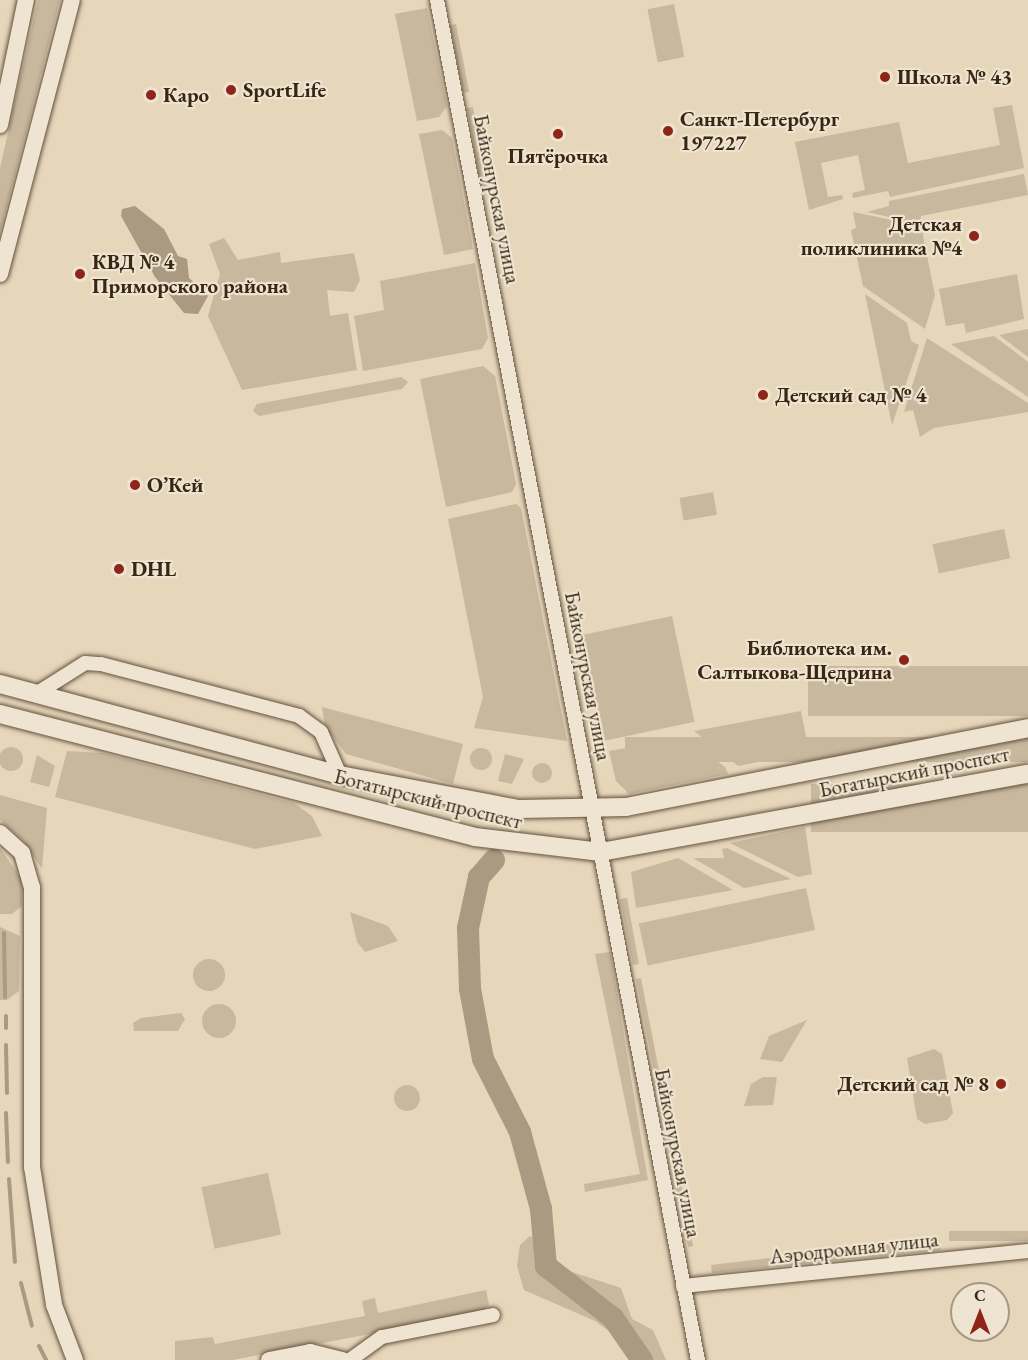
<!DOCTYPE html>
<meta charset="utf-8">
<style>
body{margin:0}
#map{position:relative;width:1028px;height:1360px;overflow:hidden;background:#e6d6ba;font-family:"EB Garamond",serif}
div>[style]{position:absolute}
.green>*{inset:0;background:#c8b89e;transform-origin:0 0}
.round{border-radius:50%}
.water>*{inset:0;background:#aa9a81}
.stream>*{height:4px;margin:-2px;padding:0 2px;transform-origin:2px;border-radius:2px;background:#aa9a81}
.river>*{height:22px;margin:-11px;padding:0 11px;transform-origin:11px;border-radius:11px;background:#aa9a81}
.roads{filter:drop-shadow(0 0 2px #63533d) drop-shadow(0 0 2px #63533d)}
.minor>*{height:14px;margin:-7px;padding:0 7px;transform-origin:7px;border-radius:7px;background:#efe4d2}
.tertiary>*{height:16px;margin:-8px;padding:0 8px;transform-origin:8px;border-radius:8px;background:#efe4d2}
.secondary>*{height:18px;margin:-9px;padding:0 9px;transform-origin:9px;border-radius:9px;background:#efe4d2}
.dots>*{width:16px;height:16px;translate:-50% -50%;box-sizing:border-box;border:3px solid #efe4d2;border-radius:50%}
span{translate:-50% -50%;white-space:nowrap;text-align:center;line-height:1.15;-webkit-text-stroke:4.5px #efe4d2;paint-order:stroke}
.poi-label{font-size:21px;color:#372713;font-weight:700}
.left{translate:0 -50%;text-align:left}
.right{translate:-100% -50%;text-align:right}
.street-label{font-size:21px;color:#372713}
.north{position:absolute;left:950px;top:1282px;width:60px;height:60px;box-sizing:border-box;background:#efe4d2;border:2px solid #a59886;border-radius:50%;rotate:0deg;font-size:16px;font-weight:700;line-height:24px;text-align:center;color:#372713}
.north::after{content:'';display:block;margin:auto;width:21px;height:27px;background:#8f2418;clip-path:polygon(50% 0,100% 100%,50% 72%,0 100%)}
</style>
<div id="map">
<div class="green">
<div style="clip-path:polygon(38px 0,60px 0,0 232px,0 168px)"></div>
<div style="left:674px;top:4px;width:54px;height:27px;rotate:79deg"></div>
<div style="clip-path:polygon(427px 8px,447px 106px,439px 117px,417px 121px,395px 14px)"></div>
<div style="left:456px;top:24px;width:69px;height:6px;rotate:79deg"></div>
<div style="clip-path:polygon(1012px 105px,1024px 168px,890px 197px,888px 191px,853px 198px,852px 193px,865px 190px,858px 155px,821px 163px,828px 197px,842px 195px,843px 199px,809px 210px,795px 142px,899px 122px,908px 163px,1000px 145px,993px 108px)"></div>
<div style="left:473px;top:107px;width:84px;height:6px;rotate:80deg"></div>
<div style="clip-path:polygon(442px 130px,452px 138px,473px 249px,444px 255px,419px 134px)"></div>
<div style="clip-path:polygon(1024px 174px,1028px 195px,921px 216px,920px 224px,867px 212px,889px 206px,889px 201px)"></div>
<div style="clip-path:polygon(853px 212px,921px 226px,935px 295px,925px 329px,863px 286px,851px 230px,856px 228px)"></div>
<div style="clip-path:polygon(224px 238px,238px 260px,280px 252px,281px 263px,354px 253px,360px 280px,354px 292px,327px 290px,330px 316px,348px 313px,357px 370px,242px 390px,208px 316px,220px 274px,209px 244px)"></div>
<div style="clip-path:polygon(475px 263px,488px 338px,482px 349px,363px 371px,354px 316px,384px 310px,380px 281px)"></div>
<div style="clip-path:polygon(1017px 274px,1024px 319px,966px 333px,964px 323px,946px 326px,939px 289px)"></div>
<div style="clip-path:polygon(865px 294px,907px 323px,911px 341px,919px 345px,892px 425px)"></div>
<div style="clip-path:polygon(1028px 329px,1028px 357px,999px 335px)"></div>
<div style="clip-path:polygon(994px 336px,1028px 362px,1028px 397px,951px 344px)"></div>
<div style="clip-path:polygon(927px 338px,1028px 403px,1028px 412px,934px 428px,920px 437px,913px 410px,904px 412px)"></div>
<div style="clip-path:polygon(483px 366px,495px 376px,516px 484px,512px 492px,446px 507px,420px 379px)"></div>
<div style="clip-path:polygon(401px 377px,408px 382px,402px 389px,259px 416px,253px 411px,257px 404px)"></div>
<div style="left:713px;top:492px;width:23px;height:34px;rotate:80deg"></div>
<div style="clip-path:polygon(516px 504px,521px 508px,567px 741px,474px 728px,483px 697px,448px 519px)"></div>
<div style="left:1004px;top:529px;width:30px;height:73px;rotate:78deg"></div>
<div style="left:672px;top:616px;width:108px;height:93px;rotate:78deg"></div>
<div style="left:1028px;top:666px;width:50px;height:220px;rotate:90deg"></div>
<div style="clip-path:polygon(322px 707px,463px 744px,453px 784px,346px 754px,325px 726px)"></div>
<div style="clip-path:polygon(801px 711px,809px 752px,738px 766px,694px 731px)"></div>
<div style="left:1028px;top:737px;width:25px;height:403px;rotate:90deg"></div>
<div style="clip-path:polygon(686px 738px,725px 767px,728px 774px,629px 794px,616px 781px,609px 751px)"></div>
<div class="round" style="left:-1px;top:747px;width:24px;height:24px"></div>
<div class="round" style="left:470px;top:748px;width:22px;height:22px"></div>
<div style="clip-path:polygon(67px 751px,103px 753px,294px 803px,312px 816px,322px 836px,255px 849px,55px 797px)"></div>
<div style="clip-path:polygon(505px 754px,524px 759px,512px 784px,498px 781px)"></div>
<div style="clip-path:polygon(37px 755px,55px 766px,49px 787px,30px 782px)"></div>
<div class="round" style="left:532px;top:763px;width:20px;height:20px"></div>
<div style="left:1028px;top:784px;width:48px;height:217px;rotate:90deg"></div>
<div style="clip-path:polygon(0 795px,47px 808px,42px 869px,23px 840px,0 820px)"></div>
<div style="clip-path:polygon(805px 827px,812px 874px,798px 877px,730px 843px)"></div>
<div style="clip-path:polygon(0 848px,22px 880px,22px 906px,12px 914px,0 914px)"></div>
<div style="clip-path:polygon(727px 848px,791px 879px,744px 888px,693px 858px,724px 858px,722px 849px)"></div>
<div style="clip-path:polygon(678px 858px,733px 890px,636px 908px,631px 872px)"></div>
<div style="left:806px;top:888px;width:43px;height:171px;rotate:78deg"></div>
<div style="clip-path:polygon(627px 898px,639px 964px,633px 965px,620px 899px)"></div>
<div style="clip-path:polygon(350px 912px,388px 926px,398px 941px,365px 952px,357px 942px)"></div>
<div style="clip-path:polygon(0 927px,20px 936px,19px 991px,7px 1000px,0 1000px)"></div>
<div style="clip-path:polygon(610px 952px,648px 1180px,585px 1192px,584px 1184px,640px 1174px,595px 954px)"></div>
<div class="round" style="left:193px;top:959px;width:32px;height:32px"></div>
<div style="left:641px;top:978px;width:273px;height:5px;rotate:79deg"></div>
<div class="round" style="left:202px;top:1004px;width:34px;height:34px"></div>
<div style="clip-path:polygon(181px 1013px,185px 1019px,178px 1031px,134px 1031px,133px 1023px,141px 1018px)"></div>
<div style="clip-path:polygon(807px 1020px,782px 1062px,760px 1059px,769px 1036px)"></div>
<div style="clip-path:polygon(934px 1049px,942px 1054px,953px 1113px,947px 1120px,925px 1124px,917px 1119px,907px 1058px)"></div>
<div style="clip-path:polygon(763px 1077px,777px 1077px,773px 1105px,744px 1106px,751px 1084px)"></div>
<div class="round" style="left:394px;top:1085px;width:26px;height:26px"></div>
<div style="left:268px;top:1173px;width:63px;height:68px;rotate:78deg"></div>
<div style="left:1028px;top:1231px;width:10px;height:79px;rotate:90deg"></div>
<div style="clip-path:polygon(530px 1236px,549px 1245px,551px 1265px,621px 1288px,632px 1319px,653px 1330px,666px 1360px,631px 1360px,617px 1337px,595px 1321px,524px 1290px,517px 1266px,520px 1245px)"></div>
<div style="clip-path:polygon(939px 1238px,941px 1250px,712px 1273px,711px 1265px)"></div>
<div style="clip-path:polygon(486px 1290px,489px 1305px,480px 1313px,233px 1360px,175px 1360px,175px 1341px,213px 1337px,215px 1344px,365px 1316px,362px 1301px,375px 1298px,378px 1313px)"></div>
</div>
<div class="water">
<div style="clip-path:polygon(135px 206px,164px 229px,178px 256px,187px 259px,189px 278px,208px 296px,198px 314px,184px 313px,155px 277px,121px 216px,122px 209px)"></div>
</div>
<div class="stream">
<div style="left:4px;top:933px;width:64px;rotate:89.1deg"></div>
<div style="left:6px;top:1016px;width:12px;rotate:90deg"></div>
<div style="left:6px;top:1045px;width:48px;rotate:88.8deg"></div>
<div style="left:6px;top:1113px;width:49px;rotate:87.7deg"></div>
<div style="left:9px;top:1179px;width:83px;rotate:85.9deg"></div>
<div style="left:21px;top:1283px;width:44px;rotate:75.7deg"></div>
<div style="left:39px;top:1346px;width:16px;rotate:63deg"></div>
</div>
<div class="river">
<div style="left:494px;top:860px;width:23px;rotate:131deg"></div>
<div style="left:479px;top:877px;width:52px;rotate:102.2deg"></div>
<div style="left:468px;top:928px;width:61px;rotate:88.1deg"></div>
<div style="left:470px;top:989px;width:71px;rotate:79.5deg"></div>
<div style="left:483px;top:1059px;width:82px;rotate:63.1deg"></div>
<div style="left:520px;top:1132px;width:80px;rotate:74.7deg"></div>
<div style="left:541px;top:1209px;width:57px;rotate:85deg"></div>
<div style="left:546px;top:1266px;width:85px;rotate:37.8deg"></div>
<div style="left:613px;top:1318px;width:51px;rotate:55.4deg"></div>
</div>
<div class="roads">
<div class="minor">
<div style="left:437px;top:0;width:1385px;rotate:79.14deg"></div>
<div style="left:36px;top:694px;width:58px;rotate:-32.3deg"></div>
<div style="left:85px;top:663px;width:16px;rotate:4deg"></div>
<div style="left:101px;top:664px;width:205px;rotate:14.7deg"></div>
<div style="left:299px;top:716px;width:27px;rotate:36deg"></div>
<div style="left:321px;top:732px;width:47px;rotate:66.2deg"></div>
<div style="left:683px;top:1286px;width:347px;rotate:-5.8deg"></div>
<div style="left:350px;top:1360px;width:39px;rotate:-36deg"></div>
<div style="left:382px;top:1337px;width:113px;rotate:-11.2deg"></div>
</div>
<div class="tertiary">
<div style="left:0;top:125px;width:128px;rotate:-78.3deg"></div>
<div style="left:0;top:274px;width:283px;rotate:-75.3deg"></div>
<div style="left:0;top:833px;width:30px;rotate:42deg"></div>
<div style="left:22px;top:853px;width:35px;rotate:74deg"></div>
<div style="left:32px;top:887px;width:280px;rotate:90deg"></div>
<div style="left:32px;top:1167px;width:140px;rotate:80.9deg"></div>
<div style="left:54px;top:1305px;width:59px;rotate:69.1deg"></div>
<div style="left:269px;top:1360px;width:42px;rotate:-11deg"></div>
<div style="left:310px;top:1352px;width:34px;rotate:14deg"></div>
</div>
<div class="secondary">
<div style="left:0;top:684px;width:352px;rotate:15deg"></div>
<div style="left:340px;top:775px;width:182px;rotate:10.8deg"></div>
<div style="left:519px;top:809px;width:107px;rotate:-1.1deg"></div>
<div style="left:626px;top:807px;width:410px;rotate:-11.1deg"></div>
<div style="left:0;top:714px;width:491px;rotate:14.5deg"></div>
<div style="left:475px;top:837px;width:127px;rotate:6.8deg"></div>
<div style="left:601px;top:852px;width:434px;rotate:-10.4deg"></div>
</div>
</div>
<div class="dots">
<div style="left:885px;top:77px;background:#8f2418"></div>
<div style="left:231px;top:90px;background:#8f2418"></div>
<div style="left:151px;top:95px;background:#8f2418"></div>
<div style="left:668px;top:131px;background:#8f2418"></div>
<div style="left:558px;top:134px;background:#8f2418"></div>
<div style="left:974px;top:236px;background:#8f2418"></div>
<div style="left:80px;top:274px;background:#8f2418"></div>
<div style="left:763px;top:395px;background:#8f2418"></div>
<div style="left:135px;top:485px;background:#8f2418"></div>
<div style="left:119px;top:569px;background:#8f2418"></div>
<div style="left:904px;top:660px;background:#8f2418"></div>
<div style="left:1001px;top:1084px;background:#8f2418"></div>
</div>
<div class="poi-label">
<span class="left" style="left:897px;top:77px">Школа № 43</span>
<span class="left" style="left:243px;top:90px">SportLife</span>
<span class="left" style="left:163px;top:95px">Каро</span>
<span class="left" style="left:680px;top:131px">Санкт-Петербург<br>197227</span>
<span style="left:558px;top:156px">Пятёрочка</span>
<span class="right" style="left:962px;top:236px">Детская<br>поликлиника №4</span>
<span class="left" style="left:92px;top:274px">КВД № 4<br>Приморского района</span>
<span class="left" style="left:775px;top:395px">Детский сад № 4</span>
<span class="left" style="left:147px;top:485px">О’Кей</span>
<span class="left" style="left:131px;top:569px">DHL</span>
<span class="right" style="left:892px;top:660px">Библиотека им.<br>Салтыкова-Щедрина</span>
<span class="right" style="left:989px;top:1084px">Детский сад № 8</span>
</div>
<div class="street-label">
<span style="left:497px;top:199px;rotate:79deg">Байконурская улица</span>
<span style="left:588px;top:676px;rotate:79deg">Байконурская улица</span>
<span style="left:914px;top:772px;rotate:-11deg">Богатырский проспект</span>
<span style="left:428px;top:799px;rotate:14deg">Богатырский проспект</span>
<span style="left:678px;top:1153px;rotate:79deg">Байконурская улица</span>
<span style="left:854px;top:1248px;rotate:-6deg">Аэродромная улица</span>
</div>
<div class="north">С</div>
</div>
